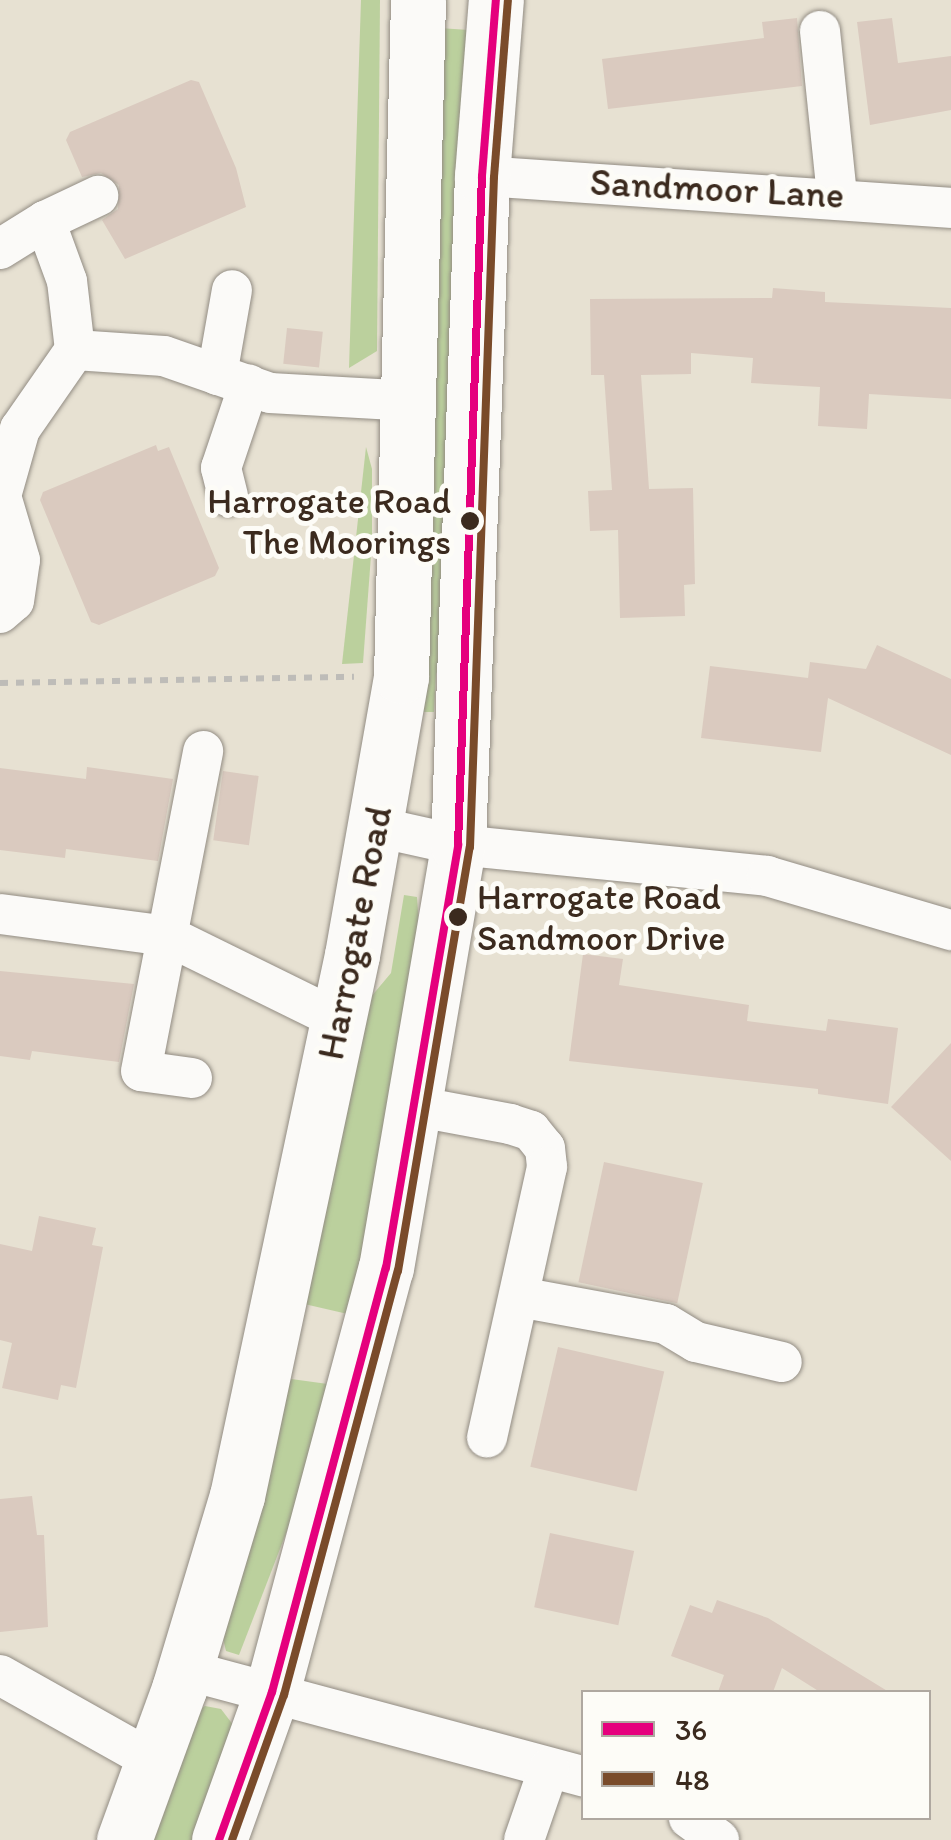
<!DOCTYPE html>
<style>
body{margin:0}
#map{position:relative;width:951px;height:1840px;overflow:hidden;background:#e7e1d2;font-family:Itim,sans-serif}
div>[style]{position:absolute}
.green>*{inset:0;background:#bbd09d}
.building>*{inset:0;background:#dacabf;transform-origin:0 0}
.path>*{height:6px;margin-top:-3px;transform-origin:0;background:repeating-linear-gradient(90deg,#bebcb8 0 8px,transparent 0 16px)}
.roads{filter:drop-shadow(0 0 2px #928c83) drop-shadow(0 0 2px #928c83)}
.minor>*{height:40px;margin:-20px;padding:0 20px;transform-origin:20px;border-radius:20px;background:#fbfaf8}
.highway>*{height:55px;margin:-27.5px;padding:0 27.5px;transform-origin:27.5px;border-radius:27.5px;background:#fbfaf8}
.bus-1>*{height:8px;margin:-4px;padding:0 4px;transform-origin:4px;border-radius:4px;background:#e5007d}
.bus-2>*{height:8px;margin:-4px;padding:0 4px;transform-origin:4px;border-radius:4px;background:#7a4b2a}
.dots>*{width:28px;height:28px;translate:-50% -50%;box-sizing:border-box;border:5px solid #fdfcf7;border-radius:50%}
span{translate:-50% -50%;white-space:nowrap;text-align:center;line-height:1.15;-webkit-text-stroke:10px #fdfcf7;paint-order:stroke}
.bus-label{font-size:36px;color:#3b2a1e}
.right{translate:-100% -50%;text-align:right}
.left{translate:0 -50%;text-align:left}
.street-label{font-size:38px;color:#3b2a1e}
.legend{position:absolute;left:581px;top:1690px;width:350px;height:130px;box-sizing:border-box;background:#fdfcf7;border:2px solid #afa8a0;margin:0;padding:12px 18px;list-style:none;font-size:30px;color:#3b2a1e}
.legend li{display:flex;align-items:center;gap:20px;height:50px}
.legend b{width:50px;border:2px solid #afa8a0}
</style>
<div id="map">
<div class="green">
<div style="clip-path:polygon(361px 0,380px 0,377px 351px,349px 368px)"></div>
<div style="clip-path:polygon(439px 28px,469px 30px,451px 642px,436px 674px,434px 712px,416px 712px)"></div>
<div style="clip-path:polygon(366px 447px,372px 469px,372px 542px,363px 663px,342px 664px)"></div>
<div style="clip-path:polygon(404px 895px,417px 897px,420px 940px,352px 1315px,300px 1303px,370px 998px,391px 973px)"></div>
<div style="clip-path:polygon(284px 1378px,335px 1385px,319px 1448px,239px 1655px,226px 1651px,220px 1626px)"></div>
<div style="clip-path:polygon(205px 1706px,221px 1709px,234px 1726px,195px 1840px,149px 1840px,193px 1714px)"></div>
</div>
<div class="building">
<div style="clip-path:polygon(797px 18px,802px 86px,608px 109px,602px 59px,764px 38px,762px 22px)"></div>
<div style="clip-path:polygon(892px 18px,898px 63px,951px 56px,951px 110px,870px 125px,857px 22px)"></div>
<div style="clip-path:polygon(191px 80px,199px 82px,236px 168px,246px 207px,125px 259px,102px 220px,118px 209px,119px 185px,101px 173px,82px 177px,66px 140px,70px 132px)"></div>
<div style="clip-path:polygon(773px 288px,825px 292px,825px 302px,951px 308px,951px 399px,869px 394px,867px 429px,818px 426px,820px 387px,751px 383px,753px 358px,691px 353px,691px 374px,641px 375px,649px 489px,693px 488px,695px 584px,684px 585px,685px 616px,620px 618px,618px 530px,590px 531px,588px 491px,612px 490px,604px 375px,591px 375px,590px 299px,772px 298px)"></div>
<div style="left:287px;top:328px;width:36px;height:36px;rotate:6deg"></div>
<div style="clip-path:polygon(156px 445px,158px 451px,169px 447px,219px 568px,215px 576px,99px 625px,91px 622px,40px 500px,43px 492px)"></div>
<div style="clip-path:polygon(877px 645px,951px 679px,951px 755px,828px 698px,821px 752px,701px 738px,710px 666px,808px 678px,810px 662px,866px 669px)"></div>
<div style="clip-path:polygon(87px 767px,173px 779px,158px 861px,66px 849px,65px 858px,0 850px,0 768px,86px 779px)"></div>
<div style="left:223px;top:771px;width:36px;height:70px;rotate:8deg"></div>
<div style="clip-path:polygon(583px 954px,623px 959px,619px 985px,749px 1005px,747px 1021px,826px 1031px,828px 1019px,898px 1028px,888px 1104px,818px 1094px,818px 1089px,569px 1061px)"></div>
<div style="clip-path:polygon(0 971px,134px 984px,119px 1062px,32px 1051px,30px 1060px,0 1056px)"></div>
<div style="clip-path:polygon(951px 1043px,951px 1161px,891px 1107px)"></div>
<div style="left:604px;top:1162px;width:101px;height:123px;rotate:12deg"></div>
<div style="clip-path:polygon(39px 1216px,96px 1228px,92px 1245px,103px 1247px,76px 1388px,61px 1385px,58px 1400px,2px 1388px,12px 1343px,0 1340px,0 1244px,32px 1251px)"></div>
<div style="left:558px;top:1347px;width:109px;height:123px;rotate:13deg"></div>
<div style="clip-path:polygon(32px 1496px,37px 1535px,44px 1535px,48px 1627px,0 1632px,0 1499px)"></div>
<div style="left:550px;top:1533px;width:86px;height:76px;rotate:12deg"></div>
<div style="clip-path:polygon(717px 1600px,768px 1618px,889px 1692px,820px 1692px,782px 1668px,773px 1692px,718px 1692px,724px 1675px,671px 1656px,690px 1605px,712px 1613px)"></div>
</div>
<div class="path">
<div style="left:0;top:683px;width:354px;rotate:-1deg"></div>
</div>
<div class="roads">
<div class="minor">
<div style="left:820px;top:31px;width:166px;rotate:84.1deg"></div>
<div style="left:482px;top:176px;width:470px;rotate:3.9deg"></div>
<div style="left:0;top:249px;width:53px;rotate:-31.9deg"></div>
<div style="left:75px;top:350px;width:69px;rotate:-96.6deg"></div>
<div style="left:67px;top:281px;width:64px;rotate:-110.1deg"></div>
<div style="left:45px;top:221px;width:59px;rotate:-25.3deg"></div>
<div style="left:217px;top:375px;width:86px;rotate:-80deg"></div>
<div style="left:228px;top:496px;width:29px;rotate:-104deg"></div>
<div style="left:221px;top:468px;width:88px;rotate:-71.4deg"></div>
<div style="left:0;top:613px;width:18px;rotate:-41deg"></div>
<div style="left:14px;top:601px;width:41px;rotate:-81.7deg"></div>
<div style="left:20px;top:560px;width:67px;rotate:-106.5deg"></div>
<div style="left:1px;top:496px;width:70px;rotate:-74.2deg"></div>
<div style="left:20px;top:429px;width:96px;rotate:-55.2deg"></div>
<div style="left:75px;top:350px;width:89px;rotate:3.9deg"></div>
<div style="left:164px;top:356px;width:112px;rotate:19.2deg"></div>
<div style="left:270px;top:393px;width:143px;rotate:3.2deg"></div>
<div style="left:377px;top:827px;width:83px;rotate:12.5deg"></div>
<div style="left:458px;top:845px;width:311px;rotate:5.7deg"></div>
<div style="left:767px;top:876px;width:192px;rotate:16.4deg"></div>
<div style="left:0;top:914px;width:169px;rotate:7.5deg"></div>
<div style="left:168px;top:936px;width:191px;rotate:26.2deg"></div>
<div style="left:192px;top:1078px;width:51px;rotate:-172.2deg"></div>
<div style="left:141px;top:1071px;width:326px;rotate:-79deg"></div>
<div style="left:414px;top:1106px;width:98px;rotate:10.6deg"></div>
<div style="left:510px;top:1124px;width:22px;rotate:18deg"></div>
<div style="left:531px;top:1131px;width:22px;rotate:51deg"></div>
<div style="left:545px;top:1148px;width:19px;rotate:84deg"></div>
<div style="left:547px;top:1167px;width:277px;rotate:102.5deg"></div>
<div style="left:519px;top:1297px;width:149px;rotate:10.4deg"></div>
<div style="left:666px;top:1324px;width:35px;rotate:31deg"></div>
<div style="left:696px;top:1342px;width:88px;rotate:13.1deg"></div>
<div style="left:186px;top:1670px;width:412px;rotate:15deg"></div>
<div style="left:0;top:1675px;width:176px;rotate:29.3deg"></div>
<div style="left:689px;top:1818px;width:37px;rotate:36deg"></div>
<div style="left:524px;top:1840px;width:76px;rotate:-70.9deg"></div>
</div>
<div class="highway">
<div style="left:124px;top:1840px;width:161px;rotate:-70deg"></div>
<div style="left:179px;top:1689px;width:202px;rotate:-73.3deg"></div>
<div style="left:237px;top:1496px;width:553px;rotate:-78deg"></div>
<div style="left:352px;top:955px;width:283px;rotate:-80deg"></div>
<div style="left:401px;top:676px;width:676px;rotate:-88.56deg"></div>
<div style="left:219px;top:1840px;width:157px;rotate:-70.3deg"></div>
<div style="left:272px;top:1692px;width:439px;rotate:-75deg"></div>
<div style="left:386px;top:1268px;width:429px;rotate:-80.3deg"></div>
<div style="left:458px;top:845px;width:669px;rotate:-87.95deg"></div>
<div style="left:482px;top:176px;width:177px;rotate:-85.5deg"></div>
</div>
</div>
<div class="bus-1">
<div style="left:219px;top:1840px;width:157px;rotate:-70.3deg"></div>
<div style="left:272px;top:1692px;width:439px;rotate:-75deg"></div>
<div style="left:386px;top:1268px;width:429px;rotate:-80.3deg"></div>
<div style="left:458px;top:845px;width:669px;rotate:-87.95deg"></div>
<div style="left:482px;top:176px;width:177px;rotate:-85.5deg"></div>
</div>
<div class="bus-2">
<div style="left:232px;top:1840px;width:154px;rotate:-70.3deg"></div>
<div style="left:284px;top:1695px;width:439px;rotate:-75deg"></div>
<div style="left:398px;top:1271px;width:430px;rotate:-80.4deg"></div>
<div style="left:470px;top:847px;width:670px;rotate:-87.95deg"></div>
<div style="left:494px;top:177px;width:177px;rotate:-85.5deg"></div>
</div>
<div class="dots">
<div style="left:470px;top:521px;background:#3b2a1e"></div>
<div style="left:458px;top:917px;background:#3b2a1e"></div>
</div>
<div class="bus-label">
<span class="right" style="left:451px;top:521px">Harrogate Road<br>The Moorings</span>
<span class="left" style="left:477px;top:917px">Harrogate Road<br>Sandmoor Drive</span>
</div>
<div class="street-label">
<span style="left:717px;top:189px;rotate:3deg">Sandmoor Lane</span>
<span style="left:355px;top:933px;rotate:-79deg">Harrogate Road</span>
</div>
<ul class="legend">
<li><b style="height:12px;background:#e5007d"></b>36</li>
<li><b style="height:12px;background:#7a4b2a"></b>48</li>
</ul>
</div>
